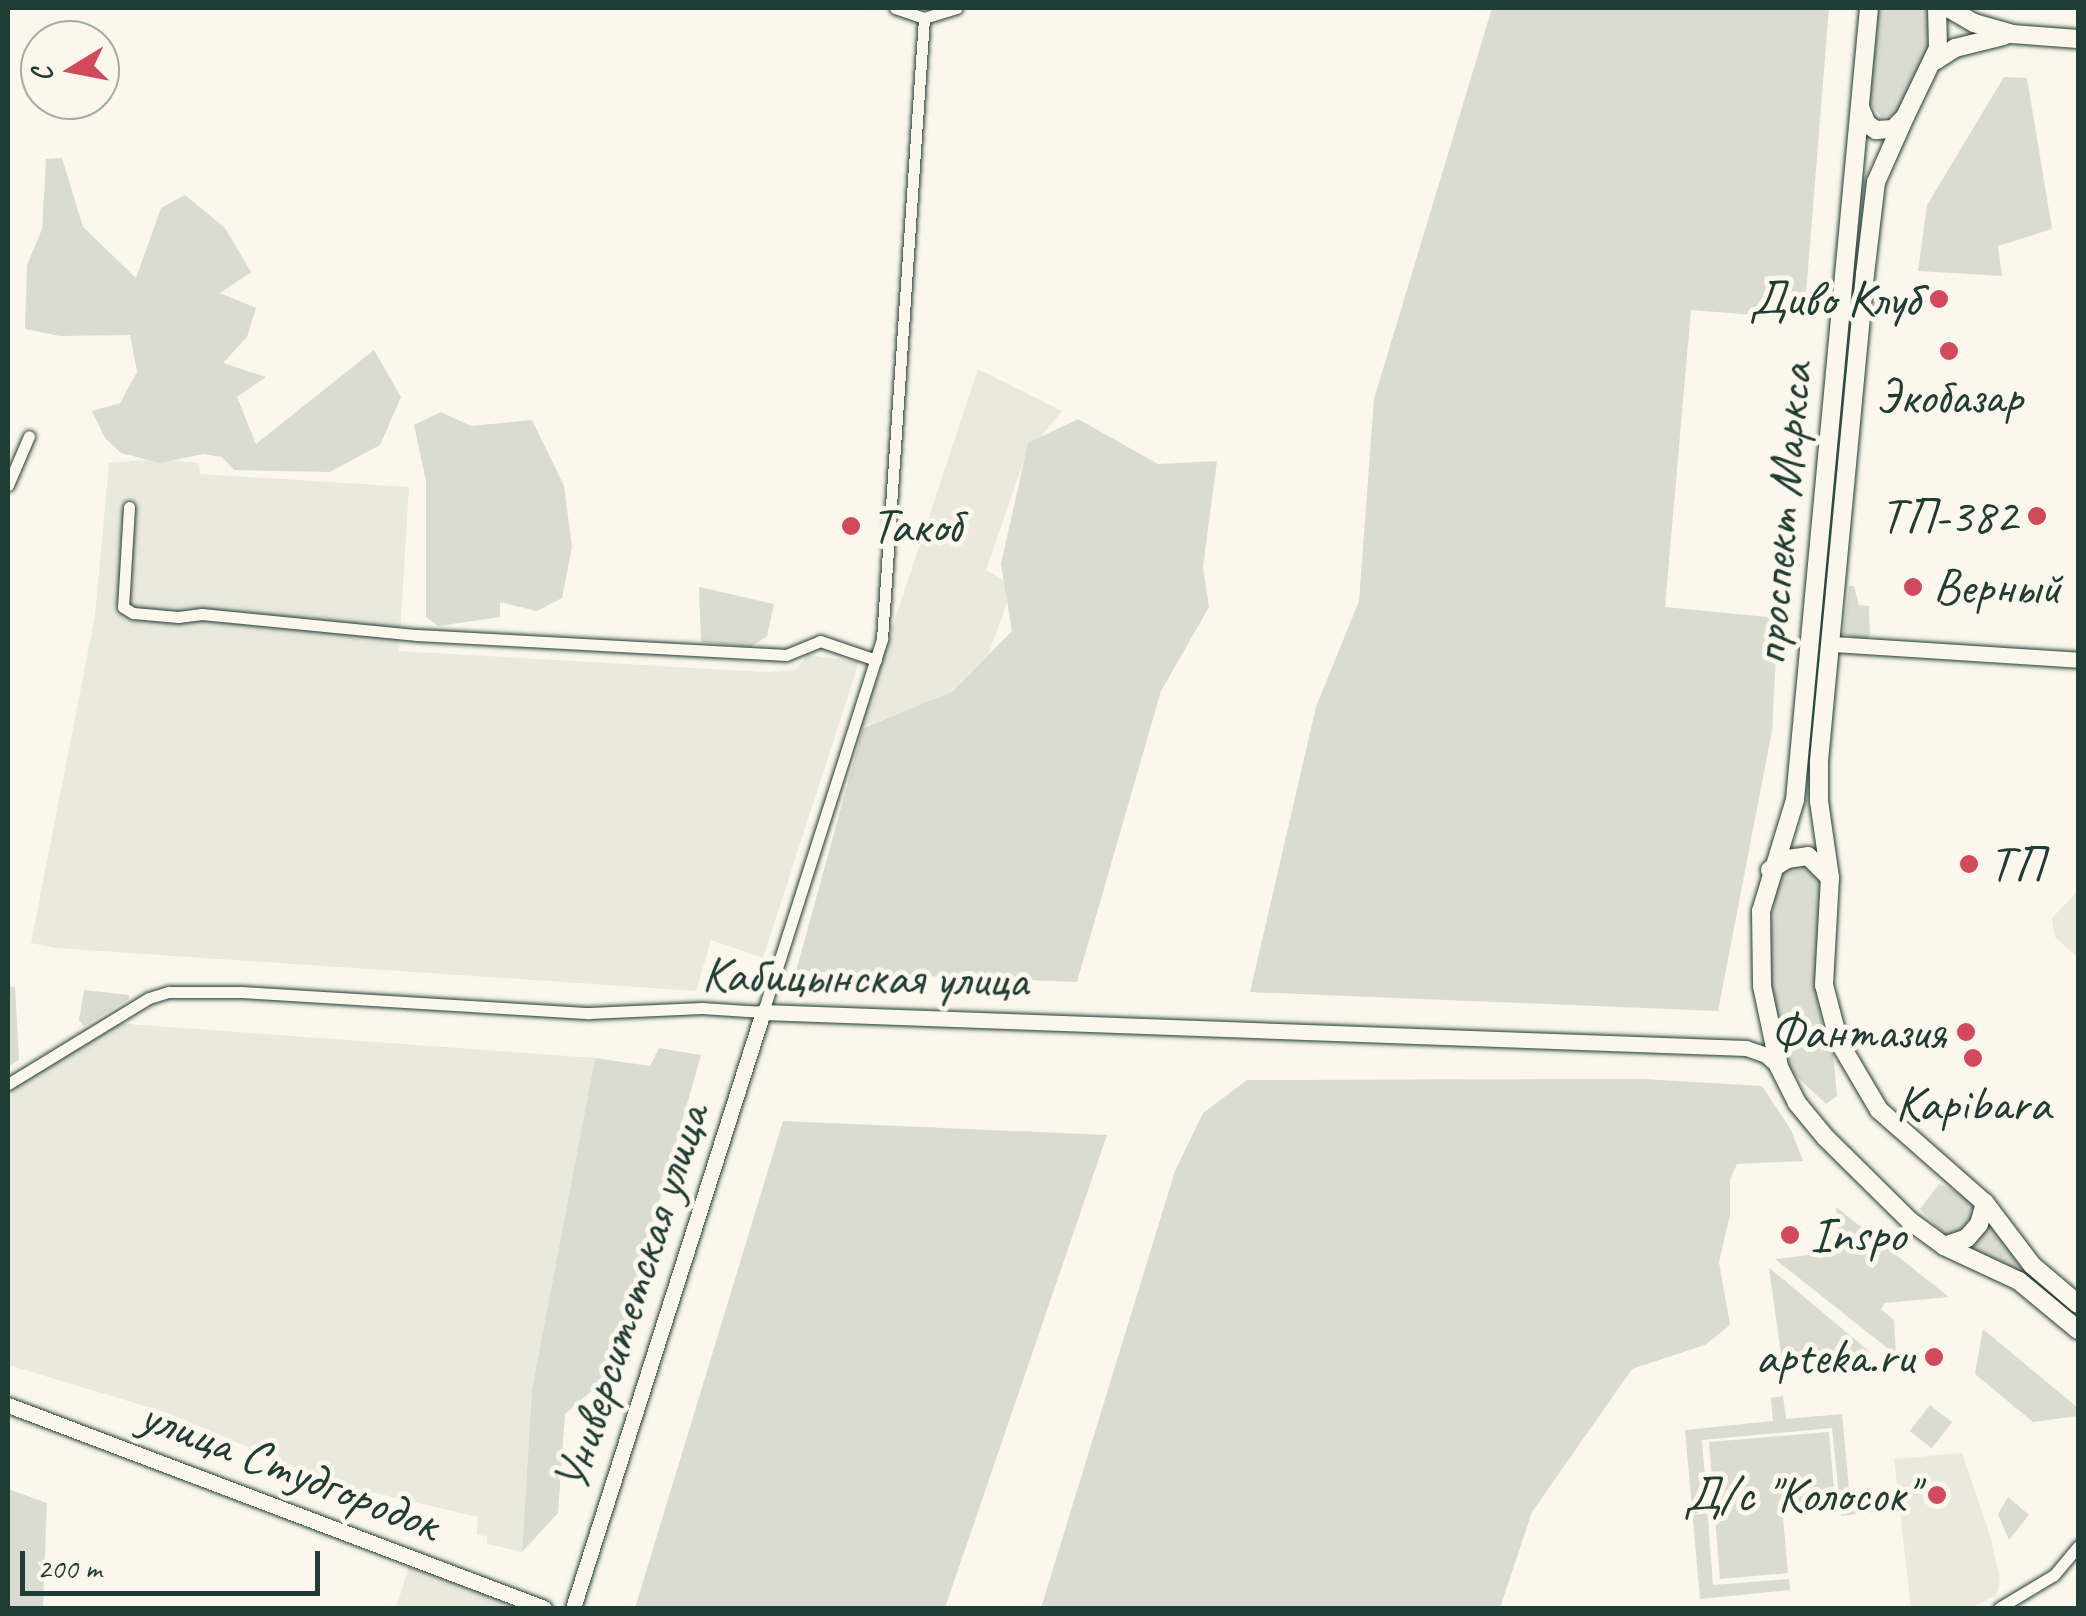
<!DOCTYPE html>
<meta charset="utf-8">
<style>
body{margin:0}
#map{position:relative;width:2086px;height:1616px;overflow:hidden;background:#fbf7ec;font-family:Caveat,sans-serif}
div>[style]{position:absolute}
.built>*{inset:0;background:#eae9de}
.green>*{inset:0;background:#dbdcd1;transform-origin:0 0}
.roads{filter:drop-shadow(0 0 2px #1f3d34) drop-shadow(0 0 2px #1f3d34)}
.street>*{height:11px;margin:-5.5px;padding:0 5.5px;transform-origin:5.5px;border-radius:5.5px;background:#fbf7ec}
.secondary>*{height:15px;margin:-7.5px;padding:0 7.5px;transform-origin:7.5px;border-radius:7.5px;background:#fbf7ec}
.primary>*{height:18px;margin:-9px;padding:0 9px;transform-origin:9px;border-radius:9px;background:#fbf7ec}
.dots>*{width:28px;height:28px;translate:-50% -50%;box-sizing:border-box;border:5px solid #fbf7ec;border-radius:50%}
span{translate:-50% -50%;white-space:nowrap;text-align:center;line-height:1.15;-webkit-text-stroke:10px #fbf7ec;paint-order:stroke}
.poi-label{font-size:50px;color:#1f3d34}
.right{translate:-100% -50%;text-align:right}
.left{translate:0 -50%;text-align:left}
.street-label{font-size:50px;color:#1f3d34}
.frame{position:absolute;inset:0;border:10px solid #1f3d34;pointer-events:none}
.north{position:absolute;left:20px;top:20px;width:100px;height:100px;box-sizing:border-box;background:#fbf7ec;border:2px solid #a3ada2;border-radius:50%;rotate:260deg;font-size:28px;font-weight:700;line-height:40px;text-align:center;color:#1f3d34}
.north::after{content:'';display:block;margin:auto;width:35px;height:45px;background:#d1495b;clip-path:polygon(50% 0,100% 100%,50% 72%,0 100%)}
.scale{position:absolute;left:20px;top:1551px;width:300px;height:45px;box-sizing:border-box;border:5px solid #1f3d34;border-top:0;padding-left:12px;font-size:30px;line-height:35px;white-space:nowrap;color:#1f3d34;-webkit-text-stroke:8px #fbf7ec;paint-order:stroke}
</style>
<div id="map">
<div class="built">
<div style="clip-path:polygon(978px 369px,1062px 411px,1025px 457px,986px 570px,1013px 586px,985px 664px,946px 697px,859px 728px)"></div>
<div style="clip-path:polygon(157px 459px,198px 463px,200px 474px,409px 487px,399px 651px,765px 672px,795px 670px,808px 655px,859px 662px,763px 958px,711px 940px,696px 991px,56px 948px,31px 943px,95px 616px,109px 463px)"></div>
<div style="clip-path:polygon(2078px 891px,2078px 958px,2055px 937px,2052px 918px)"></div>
<div style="clip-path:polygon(114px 1023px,595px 1058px,532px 1389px,522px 1552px,487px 1544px,487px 1536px,477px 1535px,478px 1517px,332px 1483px,168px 1413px,8px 1365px,8px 1091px)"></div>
<div style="clip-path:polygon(1962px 1453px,1989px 1532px,2000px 1579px,1997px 1595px,1971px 1608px,1911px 1608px,1894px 1459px)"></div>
<div style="clip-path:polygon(410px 1563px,525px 1608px,396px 1608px)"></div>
</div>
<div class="green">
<div style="clip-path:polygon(1492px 8px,1829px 8px,1804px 319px,1691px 310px,1665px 607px,1778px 618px,1772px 731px,1718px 1011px,1250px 992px,1316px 707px,1359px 601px,1374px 399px)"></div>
<div style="clip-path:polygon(1876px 8px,1928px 8px,1931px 20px,1929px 50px,1899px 111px,1891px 116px,1881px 117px,1868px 100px)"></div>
<div style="clip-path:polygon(2004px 77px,2027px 78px,2052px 229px,1998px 246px,2002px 276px,1918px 271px,1927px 205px)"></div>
<div style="clip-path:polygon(62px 158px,83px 227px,136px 278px,161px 208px,185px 195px,225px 228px,251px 272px,220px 293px,256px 308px,247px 337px,223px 363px,266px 377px,237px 397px,256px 444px,374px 350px,401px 397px,380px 445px,330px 472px,234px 470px,222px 457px,203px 454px,160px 463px,121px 453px,105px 438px,92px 411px,120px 403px,137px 372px,130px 335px,60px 336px,25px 329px,27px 265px,42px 229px,46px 159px)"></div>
<div style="clip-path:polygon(441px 412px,471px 426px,532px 420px,564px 486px,572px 547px,562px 598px,537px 611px,500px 602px,500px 617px,438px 626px,426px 617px,426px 481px,414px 425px)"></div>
<div style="clip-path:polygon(1078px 419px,1158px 464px,1217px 461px,1203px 567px,1209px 607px,1161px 691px,1077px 982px,796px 971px,863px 728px,952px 692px,1012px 631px,1001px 564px,1028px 443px)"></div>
<div style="clip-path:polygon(1849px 586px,1854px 586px,1859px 605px,1869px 606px,1870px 635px,1864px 640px,1843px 634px)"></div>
<div style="clip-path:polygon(699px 587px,774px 604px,767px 636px,751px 647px,701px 642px)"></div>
<div style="clip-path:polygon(1803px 864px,1820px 876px,1816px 981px,1821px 1017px,1833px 1052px,1837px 1096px,1826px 1104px,1791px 1071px,1773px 1003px,1769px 960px,1773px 901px,1781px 873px)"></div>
<div style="clip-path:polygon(8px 986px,15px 987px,19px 1060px,8px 1067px)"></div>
<div style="clip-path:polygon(84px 990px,129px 995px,129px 999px,84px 1026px,79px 1020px)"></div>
<div style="clip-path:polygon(659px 1048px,701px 1055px,610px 1375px,565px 1414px,558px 1513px,522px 1552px,532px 1389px,595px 1058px,650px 1066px)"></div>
<div style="clip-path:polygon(1643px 1079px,1762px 1086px,1791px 1130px,1803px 1161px,1737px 1164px,1730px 1179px,1730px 1215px,1719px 1262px,1730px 1325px,1705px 1345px,1632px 1369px,1532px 1512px,1500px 1608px,1041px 1608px,1175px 1171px,1203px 1113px,1247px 1080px)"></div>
<div style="clip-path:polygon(783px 1121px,1107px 1135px,945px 1608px,635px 1608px)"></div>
<div style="clip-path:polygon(1939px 1184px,1964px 1195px,1976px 1209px,1966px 1227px,1946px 1237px,1920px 1209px)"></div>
<div style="clip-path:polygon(1836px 1207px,1949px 1297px,1885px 1303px,1881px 1309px,1894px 1320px,1896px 1355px,1775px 1259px,1818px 1254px,1838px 1230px)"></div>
<div style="clip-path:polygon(1989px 1221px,2024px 1269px,2065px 1309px,1963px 1247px,1979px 1239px)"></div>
<div style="clip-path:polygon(1769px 1268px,1772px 1270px,1870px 1352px,1782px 1361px)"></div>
<div style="clip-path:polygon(1983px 1329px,2078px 1408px,2078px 1416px,2033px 1422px,1975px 1374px)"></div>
<div style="clip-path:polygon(1783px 1396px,1786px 1419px,1842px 1414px,1850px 1499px,1873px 1497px,1874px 1512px,1841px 1516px,1832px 1428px,1702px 1440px,1713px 1585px,1789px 1579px,1790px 1590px,1700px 1599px,1685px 1430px,1773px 1421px,1771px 1398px)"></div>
<div style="left:1930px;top:1405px;width:28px;height:33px;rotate:38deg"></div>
<div style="clip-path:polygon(1829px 1432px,1835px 1501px,1782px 1506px,1788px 1573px,1720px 1579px,1709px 1442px)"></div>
<div style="clip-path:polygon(8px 1489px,47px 1503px,43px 1608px,8px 1608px)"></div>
<div style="clip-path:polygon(2008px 1497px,2029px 1515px,2009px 1540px,1998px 1514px)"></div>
</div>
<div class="roads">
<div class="street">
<div style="left:895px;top:8px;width:31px;rotate:19deg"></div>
<div style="left:924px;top:18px;width:34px;rotate:-17deg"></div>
<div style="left:8px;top:485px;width:53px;rotate:-66.8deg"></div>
<div style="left:129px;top:507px;width:100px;rotate:93.4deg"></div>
<div style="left:123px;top:607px;width:12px;rotate:31deg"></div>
<div style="left:133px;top:613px;width:45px;rotate:5.1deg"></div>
<div style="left:178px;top:617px;width:24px;rotate:-7deg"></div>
<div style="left:202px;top:614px;width:216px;rotate:5.6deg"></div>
<div style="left:417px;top:635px;width:370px;rotate:3.1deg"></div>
<div style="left:786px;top:655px;width:37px;rotate:-22deg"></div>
<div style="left:820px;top:641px;width:59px;rotate:18.7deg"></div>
<div style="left:8px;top:1084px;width:165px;rotate:-31.4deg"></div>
<div style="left:149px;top:998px;width:21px;rotate:-17deg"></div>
<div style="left:169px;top:992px;width:72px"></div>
<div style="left:241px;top:992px;width:349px;rotate:3.5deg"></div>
<div style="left:589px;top:1013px;width:113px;rotate:-2.5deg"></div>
<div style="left:702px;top:1008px;width:61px;rotate:3.8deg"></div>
<div style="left:763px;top:1012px;width:392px;rotate:-72.3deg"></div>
<div style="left:882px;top:639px;width:622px;rotate:-86.13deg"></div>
<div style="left:1999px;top:1608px;width:64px;rotate:-31deg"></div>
<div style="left:2054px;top:1575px;width:38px;rotate:-50deg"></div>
</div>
<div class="secondary">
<div style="left:1833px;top:644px;width:246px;rotate:3.7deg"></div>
<div style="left:8px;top:1405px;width:573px;rotate:20.74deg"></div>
<div style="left:573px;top:1608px;width:626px;rotate:-72.32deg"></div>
<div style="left:763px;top:1012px;width:984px;rotate:2.1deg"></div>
<div style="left:1746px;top:1048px;width:21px;rotate:19deg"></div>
<div style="left:1766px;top:1055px;width:18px;rotate:43deg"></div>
</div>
<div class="primary">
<div style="left:1869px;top:8px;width:795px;rotate:95.34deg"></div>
<div style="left:1795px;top:800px;width:116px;rotate:107deg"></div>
<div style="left:1761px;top:911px;width:75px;rotate:89.2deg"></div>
<div style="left:1762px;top:986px;width:83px;rotate:78.1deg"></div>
<div style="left:1779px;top:1067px;width:40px;rotate:63.4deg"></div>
<div style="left:1797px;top:1103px;width:44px;rotate:50.5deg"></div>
<div style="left:1825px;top:1137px;width:120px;rotate:44.7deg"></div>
<div style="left:1910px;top:1221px;width:42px;rotate:36.3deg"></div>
<div style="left:1944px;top:1246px;width:83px;rotate:25deg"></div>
<div style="left:2019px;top:1281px;width:77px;rotate:39.7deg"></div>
<div style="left:1948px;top:8px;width:30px;rotate:30deg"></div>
<div style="left:1974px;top:23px;width:40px;rotate:16deg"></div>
<div style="left:2012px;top:34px;width:66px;rotate:4.3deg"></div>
<div style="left:1935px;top:61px;width:24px;rotate:-33deg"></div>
<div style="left:1955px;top:48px;width:50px;rotate:-13.8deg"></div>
<div style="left:1860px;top:107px;width:18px;rotate:68deg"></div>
<div style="left:1867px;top:124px;width:11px;rotate:34deg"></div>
<div style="left:1876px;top:130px;width:17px;rotate:-3deg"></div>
<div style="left:1893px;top:129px;width:17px;rotate:-45deg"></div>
<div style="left:1905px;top:117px;width:76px;rotate:-64.4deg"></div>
<div style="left:1938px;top:48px;width:40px;rotate:-91.4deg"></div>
<div style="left:1905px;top:117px;width:71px;rotate:114deg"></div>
<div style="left:1876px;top:182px;width:93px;rotate:96.8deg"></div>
<div style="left:1865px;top:274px;width:491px;rotate:95.4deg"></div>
<div style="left:1819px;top:763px;width:38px;rotate:90deg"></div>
<div style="left:1819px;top:801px;width:77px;rotate:81.8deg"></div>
<div style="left:1830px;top:877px;width:108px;rotate:93.2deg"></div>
<div style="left:1824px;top:985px;width:59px;rotate:75.3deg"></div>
<div style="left:1839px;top:1042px;width:79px;rotate:59.5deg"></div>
<div style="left:1879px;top:1110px;width:141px;rotate:41.3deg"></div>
<div style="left:1985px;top:1203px;width:78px;rotate:52.8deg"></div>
<div style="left:2032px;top:1265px;width:60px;rotate:40.3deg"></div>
<div style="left:1770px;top:870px;width:20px;rotate:-33deg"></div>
<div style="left:1787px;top:859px;width:21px;rotate:-8deg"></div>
<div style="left:1808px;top:856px;width:30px;rotate:45deg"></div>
<div style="left:1944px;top:1246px;width:24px;rotate:-19deg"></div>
<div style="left:1967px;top:1238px;width:18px;rotate:-49deg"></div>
<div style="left:1979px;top:1224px;width:22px;rotate:-74deg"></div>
</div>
</div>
<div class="dots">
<div style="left:1939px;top:299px;background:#d1495b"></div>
<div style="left:1949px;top:351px;background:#d1495b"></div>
<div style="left:2037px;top:516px;background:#d1495b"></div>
<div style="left:851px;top:526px;background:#d1495b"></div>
<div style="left:1913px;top:587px;background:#d1495b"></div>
<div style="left:1969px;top:864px;background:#d1495b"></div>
<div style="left:1966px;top:1032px;background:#d1495b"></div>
<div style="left:1973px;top:1058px;background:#d1495b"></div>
<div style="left:1790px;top:1235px;background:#d1495b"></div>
<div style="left:1934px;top:1357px;background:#d1495b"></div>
<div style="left:1937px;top:1495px;background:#d1495b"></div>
</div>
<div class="poi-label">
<span class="right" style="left:1919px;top:299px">Диво Клуб</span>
<span style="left:1949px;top:397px">Экобазар</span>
<span class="right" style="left:2017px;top:516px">ТП-382</span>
<span class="left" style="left:871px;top:526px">Такоб</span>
<span class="left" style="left:1933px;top:587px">Верный</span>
<span class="left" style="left:1989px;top:864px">ТП</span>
<span class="right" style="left:1946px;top:1032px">Фантазия</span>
<span style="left:1973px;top:1104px">Kapibara</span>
<span class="left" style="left:1810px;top:1235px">Inspo</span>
<span class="right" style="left:1914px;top:1357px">apteka.ru</span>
<span class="right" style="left:1917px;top:1495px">Д/с "Колосок"</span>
</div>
<div class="street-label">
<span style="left:1782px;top:514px;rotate:-85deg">проспект Маркса</span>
<span style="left:865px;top:977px;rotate:1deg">Кабицынская улица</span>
<span style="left:631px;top:1298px;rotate:-72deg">Университетская улица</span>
<span style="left:290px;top:1469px;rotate:21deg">улица Студгородок</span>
</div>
<div class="frame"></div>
<div class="north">С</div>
<div class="scale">200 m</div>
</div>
